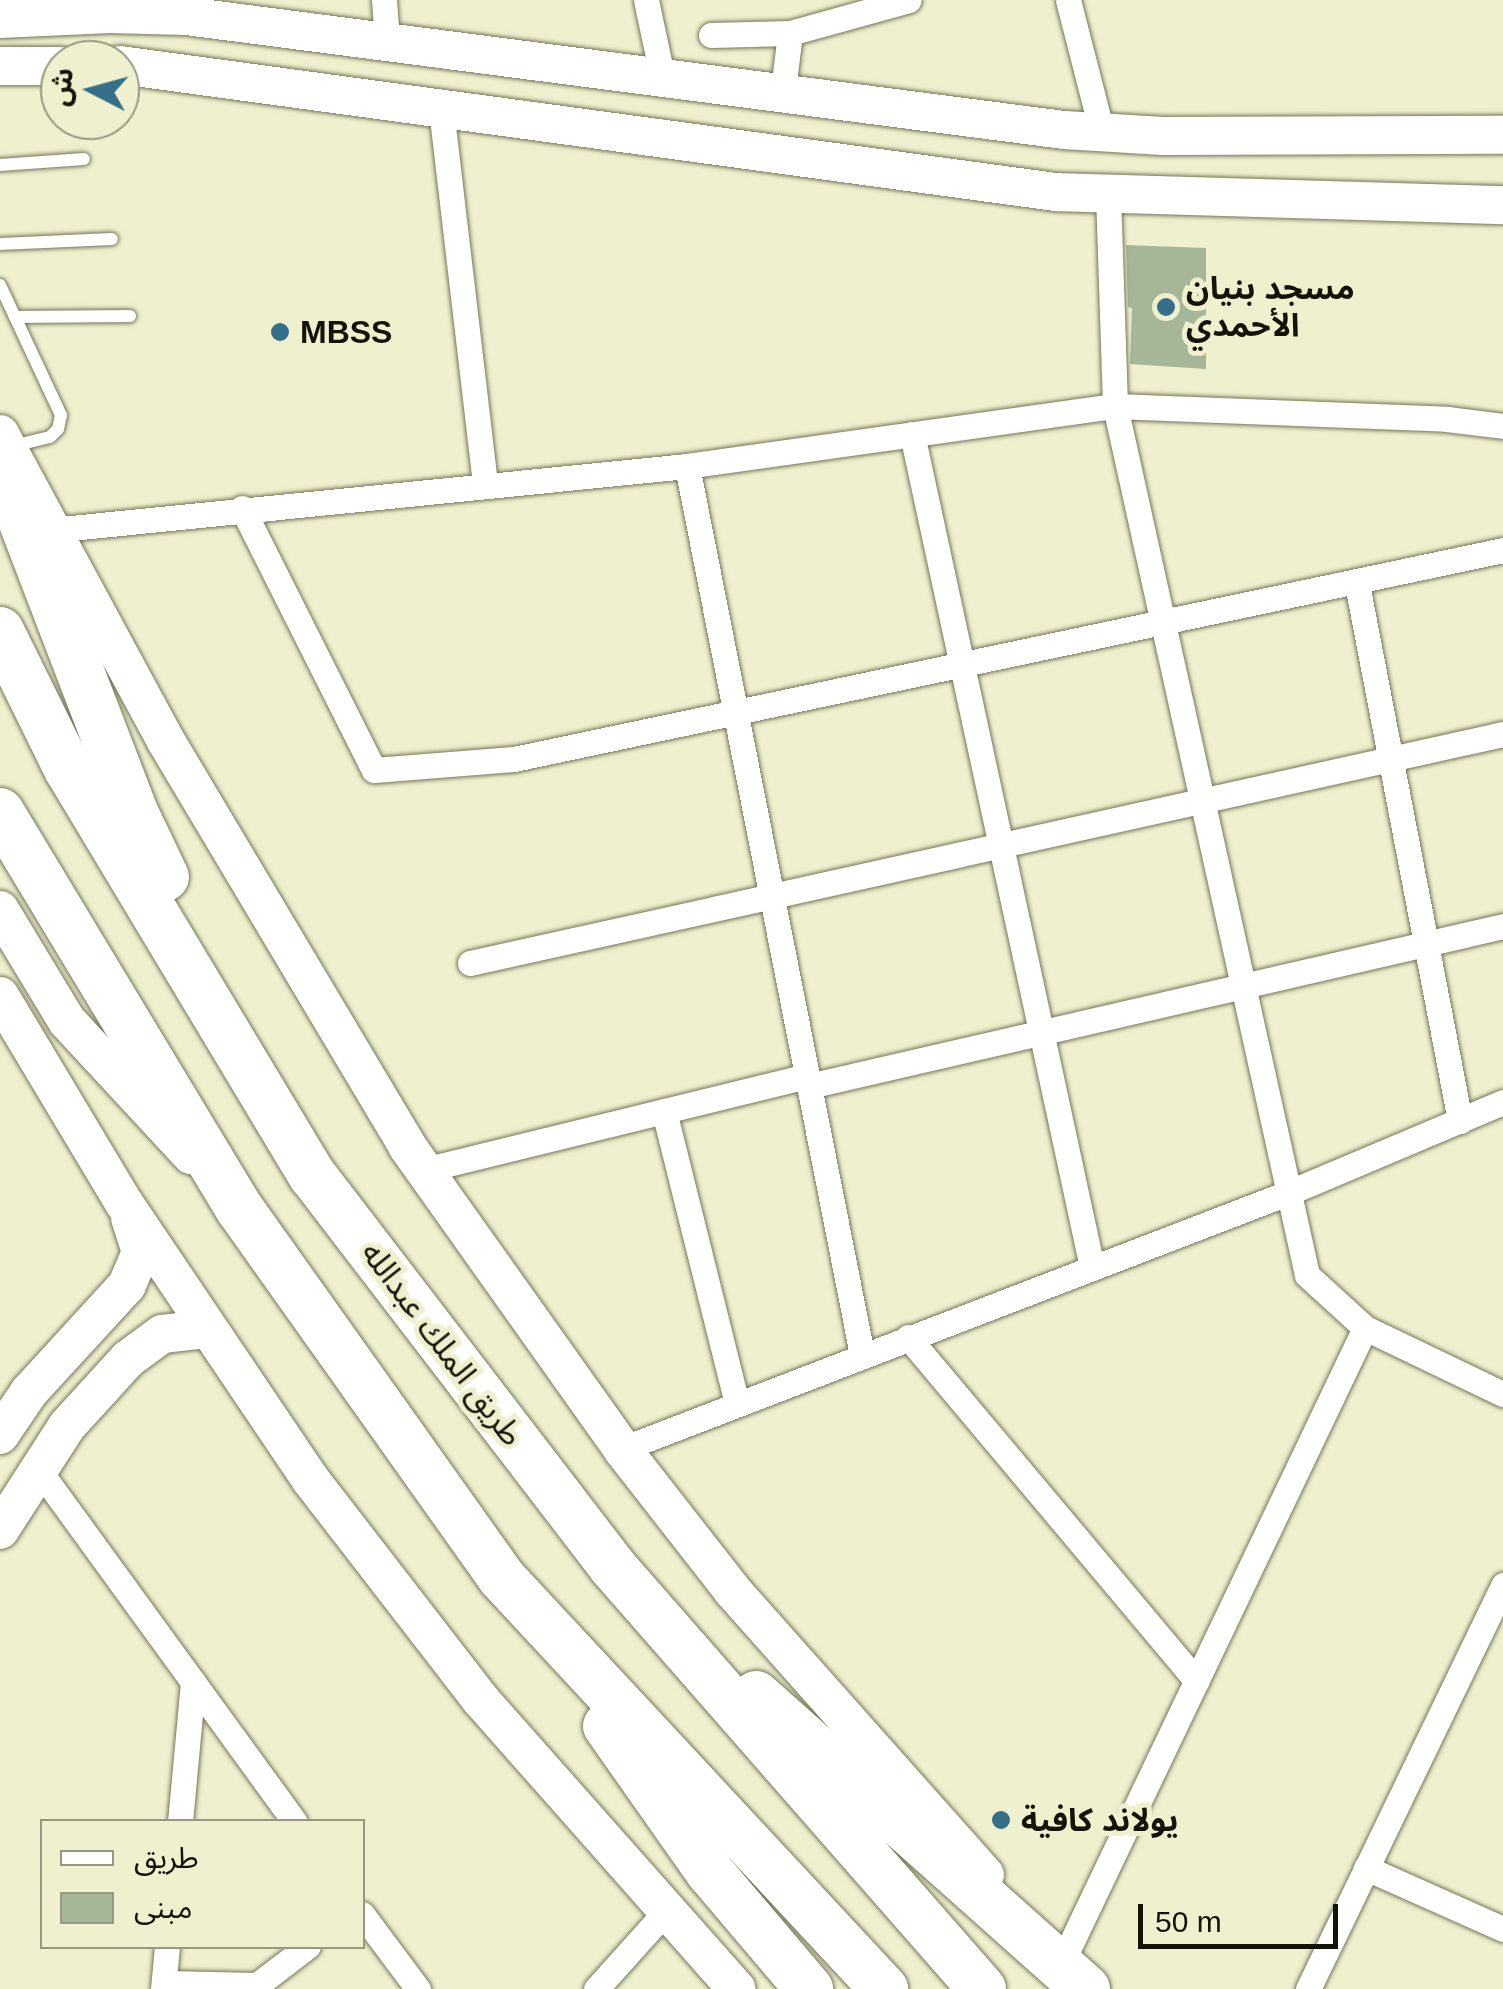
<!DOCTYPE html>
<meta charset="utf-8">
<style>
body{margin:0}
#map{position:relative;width:1503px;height:1989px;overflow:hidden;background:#eff0ce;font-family:Helvetica,"Noto Sans Arabic",sans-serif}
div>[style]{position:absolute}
.building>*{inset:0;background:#a5b699}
.roads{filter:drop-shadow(0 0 2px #767658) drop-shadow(0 0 2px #767658)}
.lane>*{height:12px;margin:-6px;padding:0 6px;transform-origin:6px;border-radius:6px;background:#fff}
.street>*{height:25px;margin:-12.5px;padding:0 12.5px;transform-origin:12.5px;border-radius:12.5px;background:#fff}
.secondary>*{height:38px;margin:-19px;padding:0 19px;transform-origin:19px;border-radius:19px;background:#fff}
.highway>*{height:48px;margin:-24px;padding:0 24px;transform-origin:24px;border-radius:24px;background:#fff}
.dots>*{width:28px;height:28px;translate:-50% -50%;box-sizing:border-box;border:5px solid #eff0ce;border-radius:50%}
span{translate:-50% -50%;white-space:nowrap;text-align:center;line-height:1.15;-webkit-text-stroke:10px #eff0ce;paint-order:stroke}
.poi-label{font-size:32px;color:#141308;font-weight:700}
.left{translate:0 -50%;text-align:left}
.street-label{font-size:32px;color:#141308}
.legend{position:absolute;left:40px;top:1819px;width:325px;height:130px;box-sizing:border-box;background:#eff0ce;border:2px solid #97987f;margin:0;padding:12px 18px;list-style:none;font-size:30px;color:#141308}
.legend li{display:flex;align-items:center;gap:20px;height:50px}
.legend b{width:50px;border:2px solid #97987f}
.north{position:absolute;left:40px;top:40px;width:100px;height:100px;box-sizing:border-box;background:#eff0ce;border:2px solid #97987f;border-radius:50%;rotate:276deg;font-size:28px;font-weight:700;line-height:40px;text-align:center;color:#141308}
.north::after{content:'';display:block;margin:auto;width:35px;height:45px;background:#366f89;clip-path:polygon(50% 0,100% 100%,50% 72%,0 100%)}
.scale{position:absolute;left:1138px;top:1904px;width:200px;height:45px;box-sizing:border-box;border:5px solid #141308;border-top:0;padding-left:12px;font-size:30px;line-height:35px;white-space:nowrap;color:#141308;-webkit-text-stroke:8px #eff0ce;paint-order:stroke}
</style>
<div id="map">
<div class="building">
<div style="clip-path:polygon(1126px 245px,1206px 248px,1206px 369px,1130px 364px,1132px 308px,1128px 307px)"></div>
</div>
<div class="roads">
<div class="lane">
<div style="left:0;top:165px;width:84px;rotate:-4.1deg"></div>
<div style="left:0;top:244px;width:112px;rotate:-2.6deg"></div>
<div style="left:0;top:285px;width:144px;rotate:64.9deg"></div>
<div style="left:61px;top:415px;width:14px;rotate:102deg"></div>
<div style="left:58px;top:429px;width:11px;rotate:135deg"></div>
<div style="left:50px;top:437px;width:42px;rotate:166.3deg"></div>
<div style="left:15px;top:317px;width:115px;rotate:-0.5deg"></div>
</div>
<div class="street">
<div style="left:384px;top:0;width:41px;rotate:85.8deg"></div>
<div style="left:646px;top:0;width:77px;rotate:78deg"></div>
<div style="left:1068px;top:0;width:136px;rotate:75.6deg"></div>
<div style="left:711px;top:35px;width:79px;rotate:-1.5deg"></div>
<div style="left:790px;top:33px;width:123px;rotate:-15.5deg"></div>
<div style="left:783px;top:90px;width:57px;rotate:-83deg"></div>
<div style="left:441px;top:109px;width:379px;rotate:83.3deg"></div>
<div style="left:1108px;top:194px;width:212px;rotate:88.1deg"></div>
<div style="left:1115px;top:406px;width:890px;rotate:77.54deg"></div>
<div style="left:1307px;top:1275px;width:79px;rotate:42.4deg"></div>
<div style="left:1365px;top:1328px;width:153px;rotate:25.6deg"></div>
<div style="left:912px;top:434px;width:852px;rotate:77.81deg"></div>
<div style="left:687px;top:466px;width:906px;rotate:78.86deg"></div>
<div style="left:242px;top:508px;width:293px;rotate:63.3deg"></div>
<div style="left:374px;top:770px;width:140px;rotate:-4.5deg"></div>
<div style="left:514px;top:759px;width:1011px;rotate:-11.93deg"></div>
<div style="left:51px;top:530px;width:639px;rotate:-5.75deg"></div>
<div style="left:687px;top:466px;width:432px;rotate:-8deg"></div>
<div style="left:1115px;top:406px;width:332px;rotate:2.2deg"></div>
<div style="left:1447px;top:419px;width:56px;rotate:7.1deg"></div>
<div style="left:1357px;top:584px;width:547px;rotate:79.14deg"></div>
<div style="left:470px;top:963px;width:1058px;rotate:-12.5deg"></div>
<div style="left:809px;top:1086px;width:712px;rotate:-12.98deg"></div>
<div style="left:664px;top:1111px;width:302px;rotate:76deg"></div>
<div style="left:424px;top:1170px;width:394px;rotate:-13.8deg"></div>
<div style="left:908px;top:1337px;width:449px;rotate:50deg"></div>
<div style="left:622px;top:1449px;width:716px;rotate:-21.04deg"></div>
<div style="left:1290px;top:1192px;width:231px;rotate:-22.9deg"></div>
<div style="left:39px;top:1470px;width:435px;rotate:54deg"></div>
<div style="left:180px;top:1822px;width:141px;rotate:-84.7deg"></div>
<div style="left:1366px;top:1868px;width:150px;rotate:24deg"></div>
<div style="left:362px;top:1914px;width:94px;rotate:53.3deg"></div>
<div style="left:1062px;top:1962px;width:703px;rotate:-64.46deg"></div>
<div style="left:164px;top:1983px;width:93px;rotate:1.2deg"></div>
<div style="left:257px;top:1985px;width:64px;rotate:-37.4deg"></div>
<div style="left:163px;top:1989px;width:43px;rotate:-84.7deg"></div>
<div style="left:596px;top:1989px;width:106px;rotate:-48.1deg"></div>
<div style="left:1308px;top:1989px;width:449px;rotate:-64.2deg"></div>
</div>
<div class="secondary">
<div style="left:0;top:19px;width:110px;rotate:-2.6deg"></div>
<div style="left:110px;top:14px;width:76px;rotate:1.5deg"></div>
<div style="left:186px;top:16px;width:885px;rotate:7.4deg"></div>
<div style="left:1064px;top:130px;width:99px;rotate:3.5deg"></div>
<div style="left:1163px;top:136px;width:340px;rotate:-0.2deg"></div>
<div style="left:120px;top:65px;width:945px;rotate:7.73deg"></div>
<div style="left:1056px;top:192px;width:447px;rotate:1.7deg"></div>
<div style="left:0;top:66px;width:60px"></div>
<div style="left:0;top:434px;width:349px;rotate:61.6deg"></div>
<div style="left:166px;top:741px;width:471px;rotate:59.2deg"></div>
<div style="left:407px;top:1146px;width:372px;rotate:54.6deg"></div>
<div style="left:622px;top:1449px;width:179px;rotate:52deg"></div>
<div style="left:732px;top:1590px;width:381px;rotate:48.4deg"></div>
<div style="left:0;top:910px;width:130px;rotate:58.9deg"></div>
<div style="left:67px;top:1021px;width:183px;rotate:47.2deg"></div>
<div style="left:0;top:996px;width:241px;rotate:59.1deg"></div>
<div style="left:124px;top:1203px;width:333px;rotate:56deg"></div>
<div style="left:310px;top:1479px;width:278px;rotate:52.3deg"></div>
<div style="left:480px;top:1699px;width:387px;rotate:48.5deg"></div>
<div style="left:0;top:1435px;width:52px;rotate:-56deg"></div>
<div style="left:29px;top:1392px;width:145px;rotate:-47.5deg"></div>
<div style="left:127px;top:1285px;width:36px;rotate:-67deg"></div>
<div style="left:141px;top:1252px;width:35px;rotate:-108deg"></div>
<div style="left:0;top:1530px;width:124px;rotate:-57.2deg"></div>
<div style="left:67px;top:1426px;width:91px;rotate:-47.7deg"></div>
<div style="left:128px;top:1359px;width:42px;rotate:-36.3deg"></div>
<div style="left:162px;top:1334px;width:44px;rotate:-6.5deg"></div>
</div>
<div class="highway">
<div style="left:0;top:463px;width:374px;rotate:69deg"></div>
<div style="left:134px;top:812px;width:72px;rotate:64.5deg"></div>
<div style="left:0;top:631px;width:154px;rotate:63.8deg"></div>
<div style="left:68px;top:769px;width:475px;rotate:59deg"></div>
<div style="left:313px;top:1176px;width:491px;rotate:52.5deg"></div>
<div style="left:612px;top:1566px;width:562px;rotate:48.82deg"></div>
<div style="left:0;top:812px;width:463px;rotate:58.9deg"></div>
<div style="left:239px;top:1208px;width:453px;rotate:54.6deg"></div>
<div style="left:501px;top:1577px;width:563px;rotate:47.09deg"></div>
<div style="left:756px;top:1695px;width:442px;rotate:41.7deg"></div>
<div style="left:607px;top:1726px;width:177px;rotate:54.9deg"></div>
<div style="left:709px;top:1871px;width:155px;rotate:49.7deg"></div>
</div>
</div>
<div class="dots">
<div style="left:1166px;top:307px;background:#366f89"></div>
<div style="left:280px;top:332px;background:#366f89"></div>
<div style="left:1001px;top:1820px;background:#366f89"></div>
</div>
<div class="poi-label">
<span class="left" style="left:1186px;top:307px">مسجد بنيان<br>الأحمدي</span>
<span class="left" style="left:300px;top:332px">MBSS</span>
<span class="left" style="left:1021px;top:1820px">يولاند كافية</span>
</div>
<div class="street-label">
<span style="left:442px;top:1344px;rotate:53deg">طريق الملك عبدالله</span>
</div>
<ul class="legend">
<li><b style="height:12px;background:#fff"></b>طريق</li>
<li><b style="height:28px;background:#a5b699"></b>مبنى</li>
</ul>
<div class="north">ش</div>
<div class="scale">50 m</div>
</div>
